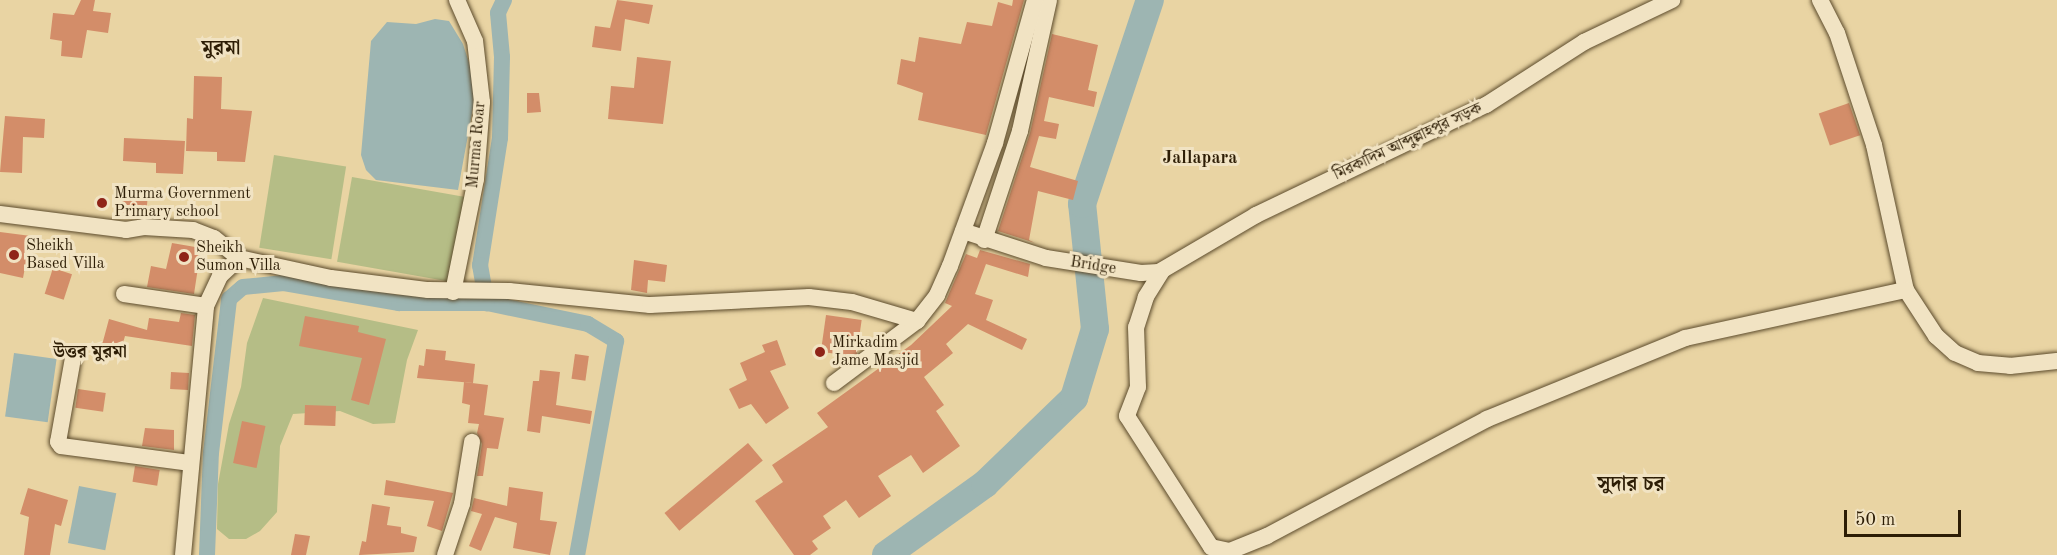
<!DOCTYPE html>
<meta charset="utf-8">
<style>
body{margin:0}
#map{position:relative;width:2057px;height:555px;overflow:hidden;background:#e9d4a3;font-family:"Old Standard TT","Noto Serif Bengali",serif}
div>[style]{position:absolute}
.green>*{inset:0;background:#b5bd86;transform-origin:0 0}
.water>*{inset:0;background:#9db5b2;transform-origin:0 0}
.canal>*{height:16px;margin:-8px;padding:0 8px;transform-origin:8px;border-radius:8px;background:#9db5b2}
.river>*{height:28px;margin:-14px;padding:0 14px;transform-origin:14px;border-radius:14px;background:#9db5b2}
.building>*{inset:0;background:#d38d69;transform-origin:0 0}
.roads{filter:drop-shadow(0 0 2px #5c4b2c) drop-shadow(0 0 2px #5c4b2c)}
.minor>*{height:16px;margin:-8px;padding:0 8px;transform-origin:8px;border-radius:8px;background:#f1e3c3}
.dots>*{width:16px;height:16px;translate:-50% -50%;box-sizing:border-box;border:3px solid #f1e3c3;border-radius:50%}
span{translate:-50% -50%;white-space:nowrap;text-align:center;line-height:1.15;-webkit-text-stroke:6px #f1e3c3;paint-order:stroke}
.street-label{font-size:16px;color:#2d1d05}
.poi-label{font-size:16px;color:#2d1d05}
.left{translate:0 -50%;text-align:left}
.neighbourhood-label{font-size:18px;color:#2d1d05;font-weight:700}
.quarter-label{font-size:20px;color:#2d1d05;font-weight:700}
.scale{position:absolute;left:1844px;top:510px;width:117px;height:27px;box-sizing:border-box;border:3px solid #2d1d05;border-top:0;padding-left:8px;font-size:18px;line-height:21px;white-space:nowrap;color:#2d1d05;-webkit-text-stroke:4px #f1e3c3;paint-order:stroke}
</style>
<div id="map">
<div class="green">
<div style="left:274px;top:155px;width:73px;height:94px;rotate:9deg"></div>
<div style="left:352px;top:177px;width:115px;height:86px;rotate:10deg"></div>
<div style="clip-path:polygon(263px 298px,418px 330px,407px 360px,395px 423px,373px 424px,340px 411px,293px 414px,280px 446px,277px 512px,260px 531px,246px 539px,229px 539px,217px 529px,218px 484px,229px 424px,241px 387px,247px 343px)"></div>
</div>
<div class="water">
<div style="clip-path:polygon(435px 19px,449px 21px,463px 44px,472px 72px,474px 102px,458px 190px,376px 180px,366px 170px,361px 155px,371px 41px,387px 22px,416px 24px)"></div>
<div style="left:14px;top:353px;width:43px;height:64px;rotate:8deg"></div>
<div style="left:79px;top:486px;width:38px;height:58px;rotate:11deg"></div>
</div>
<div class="canal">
<div style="left:504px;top:0;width:14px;rotate:115deg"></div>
<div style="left:498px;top:13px;width:44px;rotate:84.8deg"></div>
<div style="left:502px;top:57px;width:81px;rotate:91.4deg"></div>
<div style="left:500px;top:138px;width:129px;rotate:98.9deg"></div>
<div style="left:480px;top:265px;width:39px;rotate:80deg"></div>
<div style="left:487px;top:303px;width:103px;rotate:11.7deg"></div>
<div style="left:588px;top:324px;width:33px;rotate:31deg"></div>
<div style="left:616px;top:341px;width:218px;rotate:100.3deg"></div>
<div style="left:207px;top:555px;width:102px;rotate:-87.8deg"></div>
<div style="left:211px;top:453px;width:155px;rotate:-83.3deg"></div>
<div style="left:229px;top:299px;width:18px;rotate:-41deg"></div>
<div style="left:243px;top:287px;width:41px;rotate:-5.6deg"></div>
<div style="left:284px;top:283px;width:117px;rotate:9.9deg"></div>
<div style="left:399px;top:303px;width:88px"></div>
</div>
<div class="river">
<div style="left:886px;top:555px;width:122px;rotate:-35.6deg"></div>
<div style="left:985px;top:484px;width:124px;rotate:-44deg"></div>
<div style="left:1074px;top:398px;width:72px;rotate:-73.1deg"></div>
<div style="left:1095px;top:329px;width:126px;rotate:-95.9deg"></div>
<div style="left:1082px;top:204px;width:215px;rotate:-71.6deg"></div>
</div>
<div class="building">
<div style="clip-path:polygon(81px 0,95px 0,93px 11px,111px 13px,108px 33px,87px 30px,82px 58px,61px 56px,62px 41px,50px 39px,53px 13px,74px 15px)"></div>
<div style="clip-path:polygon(617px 0,653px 5px,649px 24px,625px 19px,621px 51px,592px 47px,595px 26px,610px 28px)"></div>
<div style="clip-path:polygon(1013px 0,1024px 0,986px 135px,918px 120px,923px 93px,897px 84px,901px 59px,915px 62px,919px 37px,961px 44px,967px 22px,992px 26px,998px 2px,1012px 6px)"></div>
<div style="clip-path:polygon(1052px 34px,1098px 45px,1088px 90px,1097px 92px,1094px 107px,1049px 97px,1044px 121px,1059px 124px,1056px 139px,1039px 136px,1030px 167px,1078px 181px,1073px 200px,1038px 191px,1029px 240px,1035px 243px,998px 231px,1030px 133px)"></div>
<div style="clip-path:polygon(637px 57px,671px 61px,663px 124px,608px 119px,611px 86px,634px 88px)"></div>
<div style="clip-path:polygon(194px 76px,222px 77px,221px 109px,252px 111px,245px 162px,217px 161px,217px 152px,186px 151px,187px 118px,193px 119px)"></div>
<div style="clip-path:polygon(527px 93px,539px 93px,541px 112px,527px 113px)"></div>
<div style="left:1849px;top:103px;width:34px;height:32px;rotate:71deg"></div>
<div style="clip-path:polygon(5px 116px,45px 119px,44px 138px,23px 137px,22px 173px,0 172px)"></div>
<div style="clip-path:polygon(124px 138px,185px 141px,183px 174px,156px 173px,156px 163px,123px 161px)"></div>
<div style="left:120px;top:190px;width:28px;height:23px;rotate:4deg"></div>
<div style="clip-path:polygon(0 232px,31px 236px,23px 278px,0 273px)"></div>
<div style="clip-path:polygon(172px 243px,201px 248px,194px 294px,147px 287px,151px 266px,166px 269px)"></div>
<div style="clip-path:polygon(980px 250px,1030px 264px,1028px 277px,986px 264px,975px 294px,993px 300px,986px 320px,1027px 339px,1022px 350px,968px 324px,946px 344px,953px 353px,924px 377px,944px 405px,936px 411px,960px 446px,923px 473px,911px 455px,878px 476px,891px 496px,859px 518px,846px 500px,823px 516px,831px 528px,812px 541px,818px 549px,810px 555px,794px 555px,755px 501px,783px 482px,772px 465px,828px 427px,817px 413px,911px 345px,952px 306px,945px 303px,966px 254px,977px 258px)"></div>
<div style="clip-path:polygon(634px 260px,667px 265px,665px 282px,648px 280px,647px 293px,631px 290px)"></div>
<div style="left:53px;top:268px;width:20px;height:27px;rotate:18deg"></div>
<div style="clip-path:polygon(181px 313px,195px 315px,192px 346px,125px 336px,121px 350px,102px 345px,109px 319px,147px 330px,149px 318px,179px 322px)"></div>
<div style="left:826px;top:315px;width:36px;height:37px;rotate:8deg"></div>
<div style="clip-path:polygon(305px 316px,359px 326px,358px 332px,386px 339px,369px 405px,351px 400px,362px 358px,299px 346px)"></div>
<div style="clip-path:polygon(777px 340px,786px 365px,770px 371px,789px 408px,766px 424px,751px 404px,739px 409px,729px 389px,747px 380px,740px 363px,765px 352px,762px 345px)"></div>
<div style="clip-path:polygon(426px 349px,446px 351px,445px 360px,475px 364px,473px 383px,417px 378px,419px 365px,424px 366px)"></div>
<div style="left:575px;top:354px;width:14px;height:25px;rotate:8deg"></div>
<div style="clip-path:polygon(540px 370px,560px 372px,556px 405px,592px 411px,590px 424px,542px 416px,540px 433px,527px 431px,533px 381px,539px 381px)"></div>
<div style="left:171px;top:372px;width:18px;height:17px;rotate:3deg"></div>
<div style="clip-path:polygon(464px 382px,488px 385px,484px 415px,504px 418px,498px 449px,487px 448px,483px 476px,477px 476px,482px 444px,477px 433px,479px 424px,468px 423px,470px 405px,462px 403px)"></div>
<div style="left:78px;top:389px;width:28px;height:19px;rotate:8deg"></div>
<div style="left:305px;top:405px;width:31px;height:20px;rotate:2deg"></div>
<div style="left:242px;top:421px;width:24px;height:43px;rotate:12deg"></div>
<div style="clip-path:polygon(145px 428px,174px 430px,174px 450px,142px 446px)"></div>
<div style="left:748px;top:443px;width:23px;height:109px;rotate:50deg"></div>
<div style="left:135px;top:466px;width:25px;height:16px;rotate:9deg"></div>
<div style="clip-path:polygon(386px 480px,453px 493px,442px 531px,427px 526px,434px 501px,384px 495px)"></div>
<div style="clip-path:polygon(509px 487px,543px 492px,540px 520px,557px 522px,550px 555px,513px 548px,517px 523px,495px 517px,481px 551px,469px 546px,482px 514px,471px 511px,474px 498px,507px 506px)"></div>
<div style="clip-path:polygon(28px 488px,68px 500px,61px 526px,55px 524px,50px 555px,24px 555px,29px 517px,20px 514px)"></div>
<div style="clip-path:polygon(372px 504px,390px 507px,387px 525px,401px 527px,401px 533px,417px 537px,414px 552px,359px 555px,362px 541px,366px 542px)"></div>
<div style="clip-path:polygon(295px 534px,310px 536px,306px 555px,291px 555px)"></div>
</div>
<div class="roads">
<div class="minor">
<div style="left:1820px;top:0;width:37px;rotate:63deg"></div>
<div style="left:1837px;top:33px;width:118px;rotate:71.7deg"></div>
<div style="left:1874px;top:145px;width:148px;rotate:77.6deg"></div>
<div style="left:1906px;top:290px;width:55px;rotate:56.9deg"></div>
<div style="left:1936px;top:336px;width:25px;rotate:42deg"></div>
<div style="left:1955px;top:353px;width:25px;rotate:23deg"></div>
<div style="left:1978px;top:363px;width:32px;rotate:5deg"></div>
<div style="left:2010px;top:366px;width:47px;rotate:-6.1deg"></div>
<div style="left:0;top:214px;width:127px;rotate:7.2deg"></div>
<div style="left:126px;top:230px;width:18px;rotate:-9deg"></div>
<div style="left:144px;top:227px;width:49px;rotate:3.5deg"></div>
<div style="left:193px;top:230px;width:22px;rotate:21deg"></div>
<div style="left:214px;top:238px;width:32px;rotate:39deg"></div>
<div style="left:963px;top:231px;width:87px;rotate:18deg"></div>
<div style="left:1046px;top:258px;width:96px;rotate:9deg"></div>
<div style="left:1141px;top:273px;width:18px;rotate:-3deg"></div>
<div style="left:1159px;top:272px;width:113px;rotate:-30.4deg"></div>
<div style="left:1256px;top:215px;width:255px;rotate:-25.6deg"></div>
<div style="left:1486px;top:105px;width:117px;rotate:-32.7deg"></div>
<div style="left:1584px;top:42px;width:98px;rotate:-25.5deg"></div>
<div style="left:984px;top:240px;width:115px;rotate:-71.7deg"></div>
<div style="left:1020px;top:131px;width:134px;rotate:-77.5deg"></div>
<div style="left:1162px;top:271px;width:31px;rotate:122deg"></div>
<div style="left:1146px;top:297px;width:32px;rotate:108deg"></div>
<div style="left:1136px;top:327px;width:60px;rotate:88.1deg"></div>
<div style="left:1138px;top:387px;width:31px;rotate:111deg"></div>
<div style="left:1127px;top:416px;width:156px;rotate:57.3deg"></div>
<div style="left:1211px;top:547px;width:19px;rotate:12deg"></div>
<div style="left:1230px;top:551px;width:40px;rotate:-22deg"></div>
<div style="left:1267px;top:536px;width:249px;rotate:-28deg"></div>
<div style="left:1487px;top:419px;width:214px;rotate:-22.2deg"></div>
<div style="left:1685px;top:338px;width:226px;rotate:-12.3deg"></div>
<div style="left:453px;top:292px;width:115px;rotate:-78.5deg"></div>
<div style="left:476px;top:179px;width:77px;rotate:-85.5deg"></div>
<div style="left:482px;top:102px;width:61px;rotate:-96.5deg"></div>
<div style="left:475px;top:41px;width:45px;rotate:-113.7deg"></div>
<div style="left:124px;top:294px;width:83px;rotate:8.3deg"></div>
<div style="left:73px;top:358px;width:85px;rotate:100.1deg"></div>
<div style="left:58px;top:442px;width:5px;rotate:53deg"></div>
<div style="left:61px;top:446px;width:131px;rotate:7.5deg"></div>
<div style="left:834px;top:383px;width:104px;rotate:-36.8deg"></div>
<div style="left:183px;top:555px;width:250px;rotate:-84.7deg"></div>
<div style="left:206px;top:306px;width:33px;rotate:-65deg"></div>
<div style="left:220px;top:276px;width:26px;rotate:-43deg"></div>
<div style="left:239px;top:258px;width:94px;rotate:12.3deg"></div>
<div style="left:331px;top:278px;width:98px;rotate:7.1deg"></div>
<div style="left:428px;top:290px;width:81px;rotate:0.7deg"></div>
<div style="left:509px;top:291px;width:142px;rotate:5.7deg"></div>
<div style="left:650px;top:305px;width:159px;rotate:-2.9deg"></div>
<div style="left:809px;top:297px;width:43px;rotate:6.6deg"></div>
<div style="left:852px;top:302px;width:68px;rotate:16.3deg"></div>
<div style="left:917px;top:321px;width:33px;rotate:-52deg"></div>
<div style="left:937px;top:295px;width:32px;rotate:-66deg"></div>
<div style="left:950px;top:266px;width:131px;rotate:-69.9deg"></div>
<div style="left:995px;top:143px;width:148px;rotate:-74.4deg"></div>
<div style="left:445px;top:555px;width:54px;rotate:-71.6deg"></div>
<div style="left:462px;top:504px;width:63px;rotate:-80.8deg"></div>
</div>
</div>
<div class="dots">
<div style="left:102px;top:203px;background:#8f2418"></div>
<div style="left:14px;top:255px;background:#8f2418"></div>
<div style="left:184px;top:257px;background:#8f2418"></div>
<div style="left:820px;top:352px;background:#8f2418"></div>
</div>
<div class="street-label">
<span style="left:1408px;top:142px;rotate:-25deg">মিরকাদিম আব্দুল্লাহপুর সড়ক</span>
<span style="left:477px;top:145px;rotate:-85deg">Murma Roar</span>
<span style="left:1093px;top:266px;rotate:9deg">Bridge</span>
</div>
<div class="poi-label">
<span class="left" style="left:114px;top:203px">Murma Government<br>Primary school</span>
<span class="left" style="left:26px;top:255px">Sheikh<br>Based Villa</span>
<span class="left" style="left:196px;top:257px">Sheikh<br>Sumon Villa</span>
<span class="left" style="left:832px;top:352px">Mirkadim<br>Jame Masjid</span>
</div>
<div class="neighbourhood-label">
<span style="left:1200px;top:158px">Jallapara</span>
<span style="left:90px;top:352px">উত্তর মুরমা</span>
</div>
<div class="quarter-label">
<span style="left:221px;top:49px">মুরমা</span>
<span style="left:1631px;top:485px">সুদার চর</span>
</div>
<div class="scale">50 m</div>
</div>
